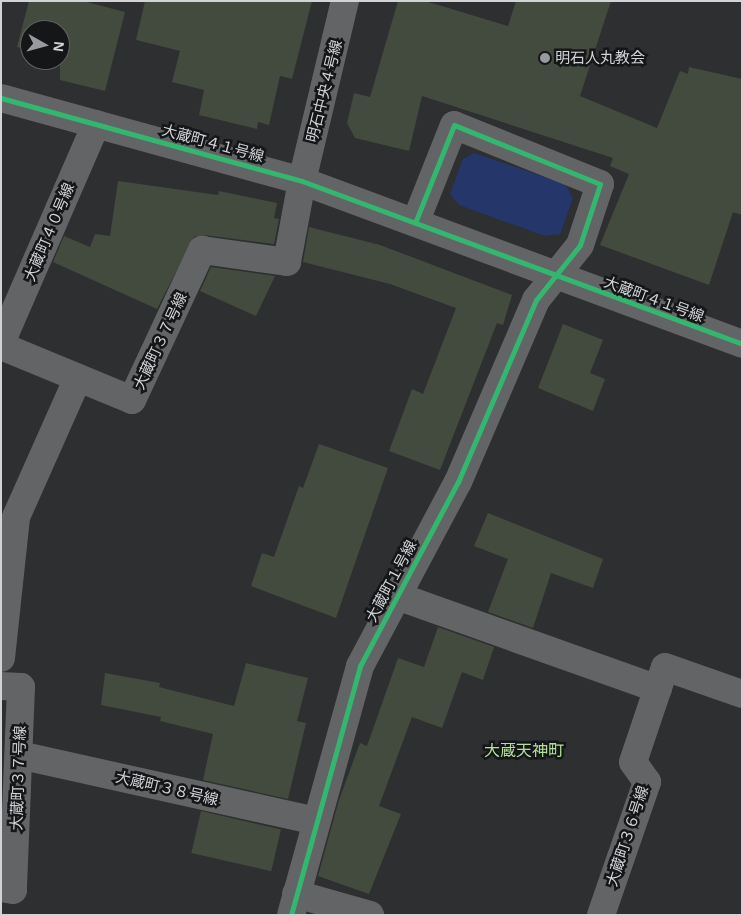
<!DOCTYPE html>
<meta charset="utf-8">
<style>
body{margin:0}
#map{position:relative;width:743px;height:916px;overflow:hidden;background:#2d2f31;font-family:Helvetica,"Noto Sans JP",sans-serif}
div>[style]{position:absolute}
.green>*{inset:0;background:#25366b}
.building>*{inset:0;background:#434b3f;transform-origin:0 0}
.minor>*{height:28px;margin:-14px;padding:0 14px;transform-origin:14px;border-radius:14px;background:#636465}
.cycleway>*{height:5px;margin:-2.5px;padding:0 2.5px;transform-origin:2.5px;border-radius:2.5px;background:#33b770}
.dots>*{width:14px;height:14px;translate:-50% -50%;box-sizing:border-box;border:2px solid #151618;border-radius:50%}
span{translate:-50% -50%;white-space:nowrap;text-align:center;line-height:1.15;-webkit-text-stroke:5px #151618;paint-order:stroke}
.poi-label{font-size:15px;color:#d2d3d7}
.left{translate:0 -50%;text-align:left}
.street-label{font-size:15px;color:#d2d3d7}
.neighbourhood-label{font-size:16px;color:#b3df9c}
.frame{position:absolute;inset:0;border:2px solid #d2d3d7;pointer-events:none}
.north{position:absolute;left:20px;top:20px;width:50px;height:50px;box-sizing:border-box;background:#151618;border:1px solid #616264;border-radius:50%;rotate:97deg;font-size:14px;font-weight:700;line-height:20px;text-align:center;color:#d2d3d7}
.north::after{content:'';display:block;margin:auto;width:18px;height:22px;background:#989a9d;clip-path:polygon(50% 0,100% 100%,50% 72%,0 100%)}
</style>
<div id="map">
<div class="green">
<div style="clip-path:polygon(474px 153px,565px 184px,573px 198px,560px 234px,545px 236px,459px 205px,450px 194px,463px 159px)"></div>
</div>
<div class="building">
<div style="clip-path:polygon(29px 1px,83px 1px,125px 12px,105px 91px,60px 80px,60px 30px,30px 30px,30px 50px,17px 47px)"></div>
<div style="clip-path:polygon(145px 1px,312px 1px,292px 79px,280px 76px,269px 125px,258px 122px,257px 129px,199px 115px,204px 90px,172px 82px,180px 51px,136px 40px)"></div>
<div style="clip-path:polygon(398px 1px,425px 1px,508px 26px,516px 1px,611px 1px,580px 96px,657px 128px,680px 71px,688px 74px,689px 67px,742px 79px,742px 215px,733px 212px,709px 285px,600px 245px,629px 174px,610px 166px,613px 158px,422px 96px,409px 151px,355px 138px,347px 123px,354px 93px,370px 97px)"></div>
<div style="clip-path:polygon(118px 181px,218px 195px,219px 191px,277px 203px,274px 218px,279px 219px,274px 244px,204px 235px,194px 237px,157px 309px,53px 262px,64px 236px,90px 247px,95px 234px,110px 236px)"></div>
<div style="clip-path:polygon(309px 227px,380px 245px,512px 295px,503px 325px,497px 323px,440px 470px,389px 451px,412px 389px,423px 394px,456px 308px,390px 284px,303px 262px)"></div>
<div style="clip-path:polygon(211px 267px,275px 276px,256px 316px,200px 291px)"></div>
<div style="clip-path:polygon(563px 324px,603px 340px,590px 373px,605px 379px,593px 411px,538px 388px)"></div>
<div style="clip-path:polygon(319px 444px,388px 468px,336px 618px,251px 586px,262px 553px,274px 557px,299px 486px,303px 488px)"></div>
<div style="clip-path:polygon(488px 513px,603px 559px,593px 588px,551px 573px,533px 628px,488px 612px,508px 559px,474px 546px)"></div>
<div style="clip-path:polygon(438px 627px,494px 647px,483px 680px,462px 672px,442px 728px,412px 717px,379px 806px,401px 814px,369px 894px,318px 876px,339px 800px,360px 743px,367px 746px,398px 658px,424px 667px)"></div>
<div style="clip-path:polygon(246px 663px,308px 678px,297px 721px,306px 723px,288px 799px,203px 780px,213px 734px,160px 721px,161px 717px,101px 705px,105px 673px,160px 683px,159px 687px,234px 706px)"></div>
<div style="left:201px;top:811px;width:82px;height:43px;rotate:13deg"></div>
</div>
<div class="minor">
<div style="left:1px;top:98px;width:312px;rotate:15.4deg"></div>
<div style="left:302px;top:181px;width:469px;rotate:20.3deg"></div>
<div style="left:4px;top:336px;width:12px;rotate:81deg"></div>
<div style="left:6px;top:348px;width:136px;rotate:22.4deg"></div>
<div style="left:132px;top:400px;width:166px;rotate:-65deg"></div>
<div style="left:202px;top:250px;width:86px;rotate:8deg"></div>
<div style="left:287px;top:262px;width:82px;rotate:-79.5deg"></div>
<div style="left:302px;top:181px;width:185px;rotate:-76.6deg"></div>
<div style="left:1px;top:337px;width:3px;rotate:-18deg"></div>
<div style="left:4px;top:336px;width:231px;rotate:-66.5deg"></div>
<div style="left:397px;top:596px;width:277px;rotate:19.6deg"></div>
<div style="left:1px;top:658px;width:142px;rotate:-83.9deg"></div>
<div style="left:16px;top:517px;width:152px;rotate:-66deg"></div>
<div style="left:1px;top:686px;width:20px;rotate:3deg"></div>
<div style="left:21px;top:687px;width:203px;rotate:92.3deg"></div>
<div style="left:13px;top:890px;width:12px;rotate:-171deg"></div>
<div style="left:19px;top:755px;width:304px;rotate:12.5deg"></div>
<div style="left:296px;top:894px;width:77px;rotate:15.8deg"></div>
<div style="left:291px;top:915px;width:258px;rotate:-74.5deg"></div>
<div style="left:360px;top:666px;width:208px;rotate:-62deg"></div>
<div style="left:458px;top:482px;width:198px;rotate:-66.8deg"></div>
<div style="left:536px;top:300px;width:70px;rotate:-51.3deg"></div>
<div style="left:580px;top:245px;width:64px;rotate:-71.8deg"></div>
<div style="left:600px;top:184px;width:157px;rotate:-158deg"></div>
<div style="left:454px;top:125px;width:105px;rotate:111.7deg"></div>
<div style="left:601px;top:915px;width:141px;rotate:-70.9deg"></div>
<div style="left:647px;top:782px;width:24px;rotate:-125deg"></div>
<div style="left:633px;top:762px;width:100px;rotate:-71.4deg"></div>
<div style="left:665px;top:667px;width:82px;rotate:19.3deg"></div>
</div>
<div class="cycleway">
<div style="left:1px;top:98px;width:312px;rotate:15.4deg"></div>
<div style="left:302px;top:181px;width:469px;rotate:20.3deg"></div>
<div style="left:291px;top:915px;width:258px;rotate:-74.5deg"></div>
<div style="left:360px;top:666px;width:208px;rotate:-62deg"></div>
<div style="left:458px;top:482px;width:198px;rotate:-66.8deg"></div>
<div style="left:536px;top:300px;width:70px;rotate:-51.3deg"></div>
<div style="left:580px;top:245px;width:64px;rotate:-71.8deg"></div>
<div style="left:600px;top:184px;width:157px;rotate:-158deg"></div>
<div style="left:454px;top:125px;width:105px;rotate:111.7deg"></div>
</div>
<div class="dots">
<div style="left:545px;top:58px;background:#989a9d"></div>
</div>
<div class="poi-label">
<span class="left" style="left:555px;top:58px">明石人丸教会</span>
</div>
<div class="street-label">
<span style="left:324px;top:91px;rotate:-76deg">明石中央４号線</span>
<span style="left:213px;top:143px;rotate:15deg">大蔵町４１号線</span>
<span style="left:49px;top:232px;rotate:-67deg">大蔵町４０号線</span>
<span style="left:654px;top:299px;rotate:20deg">大蔵町４１号線</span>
<span style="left:160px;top:341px;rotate:-65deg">大蔵町３７号線</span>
<span style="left:391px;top:581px;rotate:-62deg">大蔵町１号線</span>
<span style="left:18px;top:778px;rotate:-88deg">大蔵町３７号線</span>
<span style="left:167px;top:788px;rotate:13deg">大蔵町３８号線</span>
<span style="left:627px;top:836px;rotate:-72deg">大蔵町３６号線</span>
</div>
<div class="neighbourhood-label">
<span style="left:524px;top:751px">大蔵天神町</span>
</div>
<div class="frame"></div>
<div class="north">N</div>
</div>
